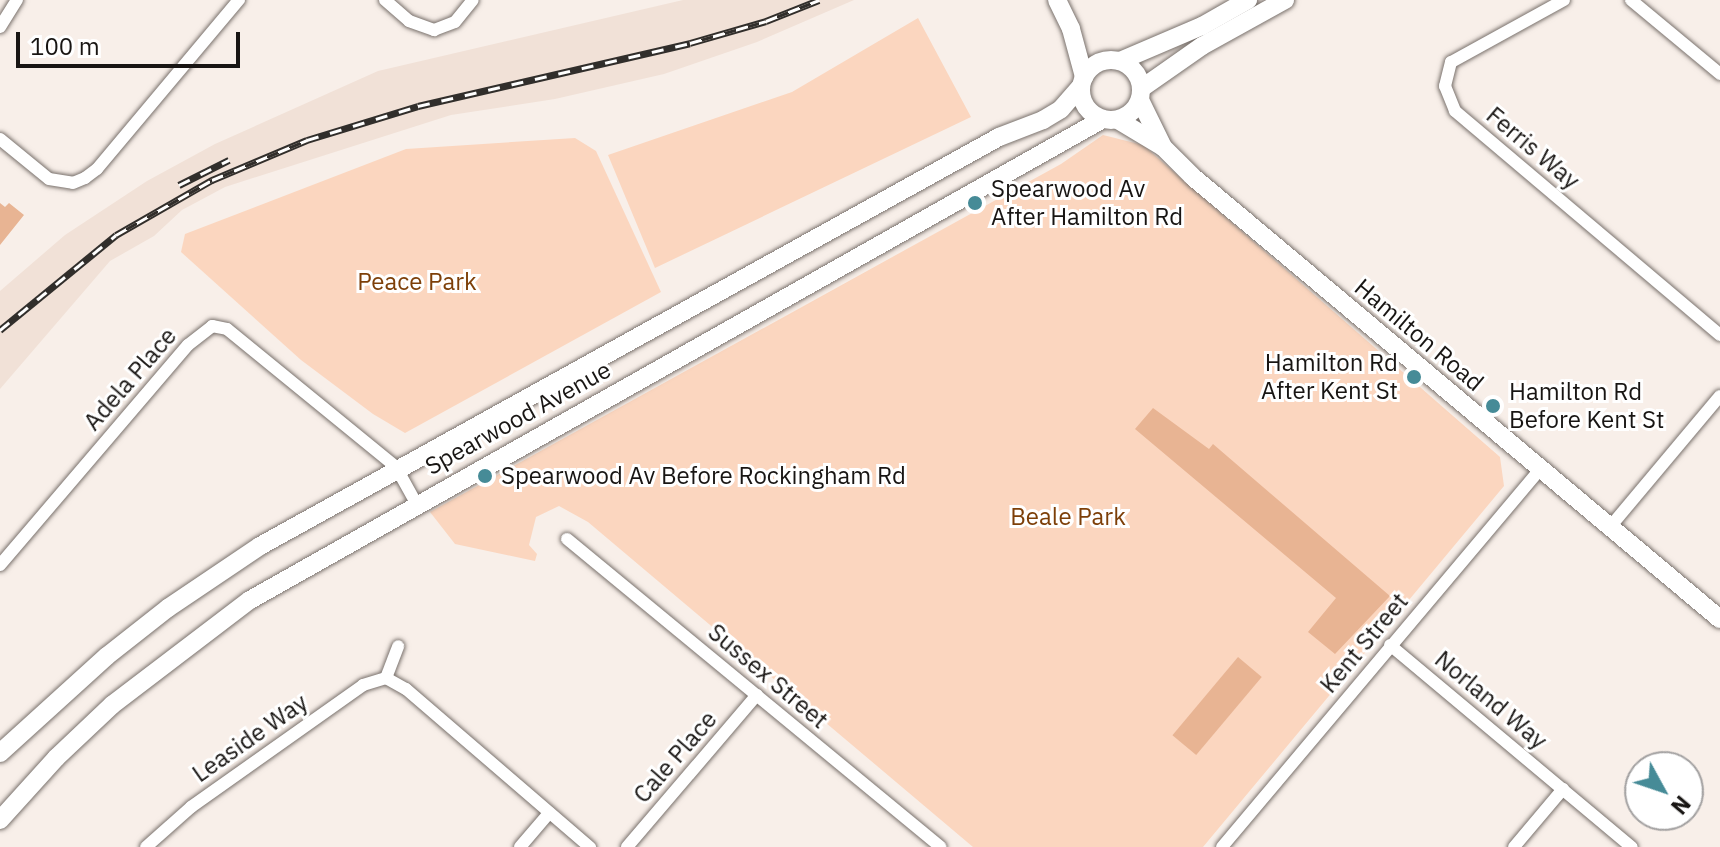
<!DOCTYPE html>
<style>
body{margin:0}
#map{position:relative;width:1720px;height:847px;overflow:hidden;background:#f8efe9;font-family:"IBM Plex Sans",sans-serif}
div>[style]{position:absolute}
.built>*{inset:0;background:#f1e1d7}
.green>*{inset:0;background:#fbd6bf}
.building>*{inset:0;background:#e8b493;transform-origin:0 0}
.roads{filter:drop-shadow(0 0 2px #79716c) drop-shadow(0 0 2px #79716c)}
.street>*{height:12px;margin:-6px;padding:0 6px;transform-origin:6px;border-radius:6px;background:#fff}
.secondary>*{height:18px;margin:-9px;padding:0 9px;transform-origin:9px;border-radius:9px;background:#fff}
.secondary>.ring{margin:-9px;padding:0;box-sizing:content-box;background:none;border:18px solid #fff;border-radius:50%}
.rail>*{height:7px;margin-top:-3.5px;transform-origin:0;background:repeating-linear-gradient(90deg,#fff 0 12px,#312e2b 0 24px);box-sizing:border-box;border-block:2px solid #312e2b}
.dots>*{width:22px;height:22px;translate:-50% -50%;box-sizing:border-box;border:4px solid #fff;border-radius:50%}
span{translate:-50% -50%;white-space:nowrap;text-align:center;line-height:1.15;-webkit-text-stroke:6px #fff;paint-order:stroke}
.street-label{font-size:24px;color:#181513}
.poi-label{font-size:24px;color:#181513}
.left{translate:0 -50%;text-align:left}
.right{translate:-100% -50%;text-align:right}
.park-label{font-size:24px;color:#7d3f08}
.north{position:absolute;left:1624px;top:751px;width:80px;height:80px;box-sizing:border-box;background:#fff;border:2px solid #a3a1a1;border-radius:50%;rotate:130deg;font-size:22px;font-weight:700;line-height:32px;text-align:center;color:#181513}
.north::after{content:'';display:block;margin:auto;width:28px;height:36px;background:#468b97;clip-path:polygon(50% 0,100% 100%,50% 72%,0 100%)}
.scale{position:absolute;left:16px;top:32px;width:224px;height:36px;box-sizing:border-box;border:4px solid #181513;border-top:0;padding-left:10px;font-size:24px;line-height:28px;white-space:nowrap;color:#181513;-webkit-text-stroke:6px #fff;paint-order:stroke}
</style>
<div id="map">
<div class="built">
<div style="clip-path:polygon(683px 0,854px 0,757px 42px,664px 74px,555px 99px,451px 115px,225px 187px,182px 210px,154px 236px,110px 261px,0 389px,0 291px,65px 235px,147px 181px,215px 144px,378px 71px)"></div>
</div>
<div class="green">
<div style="clip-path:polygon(918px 18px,971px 117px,655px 268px,608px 155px,792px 92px)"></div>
<div style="clip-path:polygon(1103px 135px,1143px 145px,1500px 457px,1504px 486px,1203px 847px,973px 847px,588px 522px,559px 506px,536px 517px,529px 545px,537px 554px,535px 561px,455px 544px,430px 512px,1061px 164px)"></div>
<div style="clip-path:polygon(575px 138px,596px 151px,661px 292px,405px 433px,373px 414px,301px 360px,181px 252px,185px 234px,406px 149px)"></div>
</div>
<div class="building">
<div style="clip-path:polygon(0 203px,5px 207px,9px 203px,24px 215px,0 245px)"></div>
<div style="clip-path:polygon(1153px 408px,1209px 449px,1213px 444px,1390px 596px,1335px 654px,1308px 632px,1336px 598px,1135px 429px)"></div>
<div style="left:1238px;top:657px;width:31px;height:102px;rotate:40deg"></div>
</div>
<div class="roads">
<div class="street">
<div style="left:385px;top:0;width:32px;rotate:41deg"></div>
<div style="left:409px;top:21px;width:27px;rotate:20deg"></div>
<div style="left:434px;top:30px;width:22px;rotate:-21deg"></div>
<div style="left:455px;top:22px;width:28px;rotate:-51deg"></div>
<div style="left:1564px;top:0;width:129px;rotate:151.2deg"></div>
<div style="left:1451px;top:62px;width:25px;rotate:104deg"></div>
<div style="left:1445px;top:86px;width:27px;rotate:68deg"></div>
<div style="left:1455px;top:111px;width:347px;rotate:40.2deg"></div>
<div style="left:1631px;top:0;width:116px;rotate:39.7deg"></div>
<div style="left:0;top:27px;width:32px;rotate:-58deg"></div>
<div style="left:0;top:139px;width:63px;rotate:39.2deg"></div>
<div style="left:49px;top:179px;width:24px;rotate:9deg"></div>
<div style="left:73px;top:183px;width:13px;rotate:-23deg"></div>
<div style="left:85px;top:178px;width:15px;rotate:-37deg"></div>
<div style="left:97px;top:169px;width:221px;rotate:-50deg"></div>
<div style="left:1610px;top:527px;width:171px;rotate:-50deg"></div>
<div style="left:567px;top:539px;width:484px;rotate:39.5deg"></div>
<div style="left:0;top:565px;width:289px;rotate:-49.5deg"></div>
<div style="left:188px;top:345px;width:31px;rotate:-38deg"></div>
<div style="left:212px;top:326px;width:15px;rotate:11deg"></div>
<div style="left:227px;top:329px;width:218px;rotate:39.2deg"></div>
<div style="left:396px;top:467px;width:41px;rotate:60.9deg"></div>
<div style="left:1390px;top:645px;width:315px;rotate:39.9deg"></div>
<div style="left:386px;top:678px;width:34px;rotate:-69deg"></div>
<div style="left:146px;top:847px;width:60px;rotate:-41.6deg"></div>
<div style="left:191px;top:807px;width:211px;rotate:-35.3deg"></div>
<div style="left:363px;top:685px;width:24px;rotate:-17deg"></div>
<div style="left:386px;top:678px;width:23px;rotate:29deg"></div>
<div style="left:406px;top:689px;width:243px;rotate:40.7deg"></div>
<div style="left:520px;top:847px;width:45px;rotate:-49.5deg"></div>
<div style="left:627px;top:847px;width:200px;rotate:-49.5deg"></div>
<div style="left:1222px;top:847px;width:494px;rotate:-49.9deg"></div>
<div style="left:1514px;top:847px;width:76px;rotate:-49.8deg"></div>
</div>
<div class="secondary">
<div style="left:1057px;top:0;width:32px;rotate:64deg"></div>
<div style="left:1071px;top:29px;width:50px;rotate:74.8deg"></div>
<div class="ring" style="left:1081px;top:60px;width:42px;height:42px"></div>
<div style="left:1120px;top:61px;width:89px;rotate:-23.1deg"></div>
<div style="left:1202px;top:26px;width:53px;rotate:-29.5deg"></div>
<div style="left:1142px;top:88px;width:73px;rotate:-35deg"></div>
<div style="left:1202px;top:46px;width:95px;rotate:-29deg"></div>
<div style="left:1140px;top:100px;width:52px;rotate:63.9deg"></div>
<div style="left:1118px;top:120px;width:52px;rotate:31deg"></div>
<div style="left:1163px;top:147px;width:42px;rotate:45deg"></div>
<div style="left:1193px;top:177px;width:688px;rotate:39.99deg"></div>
<div style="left:0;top:753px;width:144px;rotate:-42.2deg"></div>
<div style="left:107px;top:656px;width:78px;rotate:-38.2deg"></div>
<div style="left:168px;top:608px;width:111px;rotate:-34deg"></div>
<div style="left:260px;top:546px;width:845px;rotate:-28.96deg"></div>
<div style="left:999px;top:137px;width:47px;rotate:-21.1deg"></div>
<div style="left:1043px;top:120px;width:21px;rotate:-31deg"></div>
<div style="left:1061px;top:109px;width:30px;rotate:-49deg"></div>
<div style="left:0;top:820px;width:84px;rotate:-47.9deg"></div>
<div style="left:56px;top:758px;width:77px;rotate:-43.4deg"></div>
<div style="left:112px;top:705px;width:173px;rotate:-37.3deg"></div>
<div style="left:250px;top:600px;width:979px;rotate:-29.42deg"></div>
</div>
</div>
<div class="rail">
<div style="left:179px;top:185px;width:56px;rotate:-26.6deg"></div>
<div style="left:0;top:330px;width:150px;rotate:-39.3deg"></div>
<div style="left:116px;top:235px;width:111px;rotate:-29.8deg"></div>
<div style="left:212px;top:180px;width:103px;rotate:-22.8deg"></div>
<div style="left:307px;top:140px;width:116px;rotate:-17deg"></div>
<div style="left:418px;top:106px;width:279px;rotate:-13deg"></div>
<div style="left:690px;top:43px;width:79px;rotate:-16.1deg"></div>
<div style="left:766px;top:21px;width:57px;rotate:-21.6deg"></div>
</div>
<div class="dots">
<div style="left:975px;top:203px;background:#468b97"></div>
<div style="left:1414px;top:377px;background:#468b97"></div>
<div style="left:1493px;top:406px;background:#468b97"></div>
<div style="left:485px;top:476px;background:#468b97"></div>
</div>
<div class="street-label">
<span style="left:1533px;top:148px;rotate:40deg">Ferris Way</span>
<span style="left:1419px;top:335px;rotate:40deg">Hamilton Road</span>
<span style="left:130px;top:379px;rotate:-49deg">Adela Place</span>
<span style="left:518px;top:418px;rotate:-29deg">Spearwood Avenue</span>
<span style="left:1364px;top:643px;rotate:-50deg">Kent Street</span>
<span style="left:768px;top:676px;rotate:40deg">Sussex Street</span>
<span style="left:1491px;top:700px;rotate:40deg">Norland Way</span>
<span style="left:250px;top:738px;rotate:-35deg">Leaside Way</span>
<span style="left:675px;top:757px;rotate:-49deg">Cale Place</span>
</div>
<div class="poi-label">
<span class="left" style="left:991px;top:203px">Spearwood Av<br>After Hamilton Rd</span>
<span class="right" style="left:1398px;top:377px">Hamilton Rd<br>After Kent St</span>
<span class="left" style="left:1509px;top:406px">Hamilton Rd<br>Before Kent St</span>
<span class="left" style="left:501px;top:476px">Spearwood Av Before Rockingham Rd</span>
</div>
<div class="park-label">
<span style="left:417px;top:282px">Peace Park</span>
<span style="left:1068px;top:517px">Beale Park</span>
</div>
<div class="north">N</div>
<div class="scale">100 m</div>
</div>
